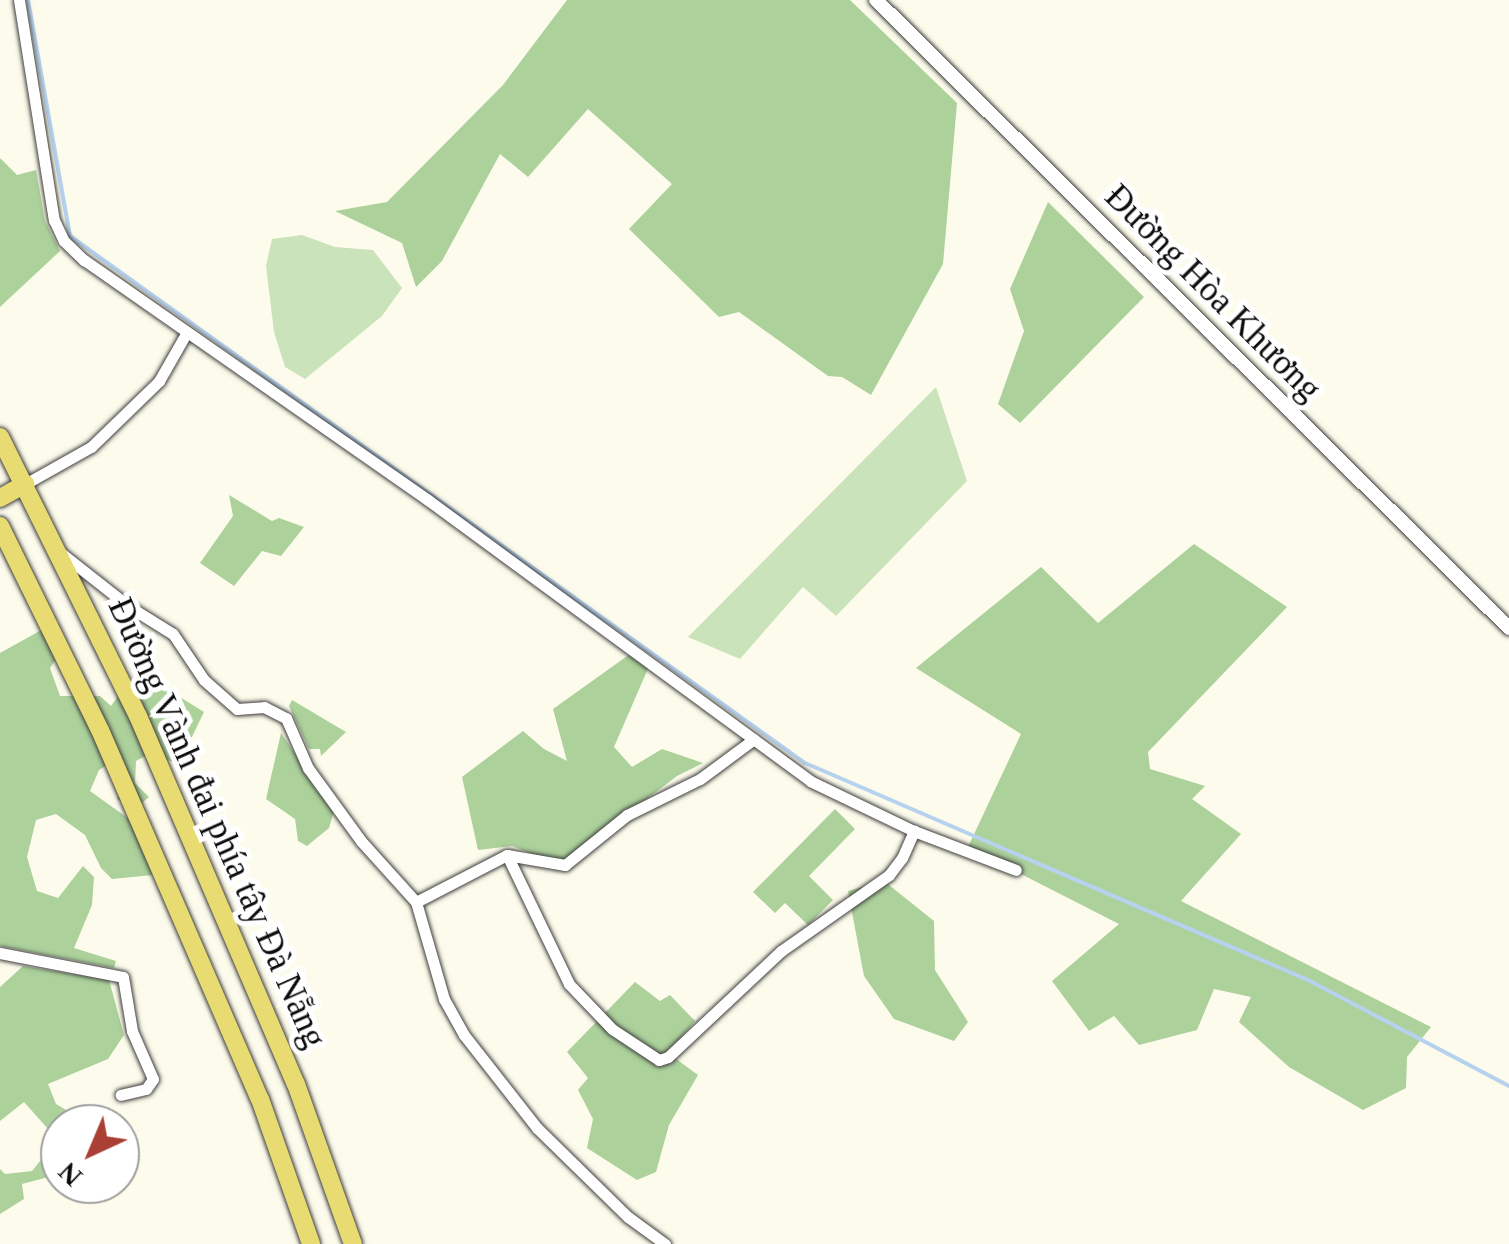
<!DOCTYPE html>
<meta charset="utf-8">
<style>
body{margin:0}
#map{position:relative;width:1509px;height:1244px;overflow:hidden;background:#fdfcec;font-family:Georgia,serif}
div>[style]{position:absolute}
.green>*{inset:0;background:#cae3ba}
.forest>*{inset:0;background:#acd19b}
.stream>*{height:4px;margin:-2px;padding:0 2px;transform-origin:2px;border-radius:2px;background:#b7d2ee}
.roads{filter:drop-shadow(0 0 2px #3e3e3e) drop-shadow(0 0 2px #3e3e3e)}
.minor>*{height:11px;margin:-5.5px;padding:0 5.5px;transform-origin:5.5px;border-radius:5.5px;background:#fff}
.tertiary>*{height:14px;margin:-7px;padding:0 7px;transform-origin:7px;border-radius:7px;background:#fff}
.primary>*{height:18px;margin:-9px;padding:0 9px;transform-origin:9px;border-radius:9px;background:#e8db71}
span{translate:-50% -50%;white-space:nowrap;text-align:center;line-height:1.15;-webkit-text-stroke:10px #fff;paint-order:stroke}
.street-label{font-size:35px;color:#0b0b0b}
.north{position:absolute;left:40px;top:1104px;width:100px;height:100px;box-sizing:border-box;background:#fff;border:2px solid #9d9d9d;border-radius:50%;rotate:224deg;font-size:28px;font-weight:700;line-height:40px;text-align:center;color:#0b0b0b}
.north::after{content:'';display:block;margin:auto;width:35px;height:45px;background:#aa3f35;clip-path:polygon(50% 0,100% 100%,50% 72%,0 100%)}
</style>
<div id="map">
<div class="green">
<div style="clip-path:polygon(302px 235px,335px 247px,373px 250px,402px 288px,382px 316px,305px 379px,285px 367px,274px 332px,266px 266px,272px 239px)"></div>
<div style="clip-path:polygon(936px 387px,967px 481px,836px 616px,803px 587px,740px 659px,688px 637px)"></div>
</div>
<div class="forest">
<div style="clip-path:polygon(567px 0,850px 0,957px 103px,943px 264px,871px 395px,842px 377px,828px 376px,739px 312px,719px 317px,629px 229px,672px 184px,588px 109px,528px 177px,500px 154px,442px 261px,416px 287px,402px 243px,335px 211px,387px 202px,503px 85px)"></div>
<div style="clip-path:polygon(0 158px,17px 175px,36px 170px,45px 221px,60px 251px,0 307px)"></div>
<div style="clip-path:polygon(1048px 202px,1144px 297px,1020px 423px,998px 404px,1024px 331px,1010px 289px)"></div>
<div style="clip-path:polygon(229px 495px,272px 521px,279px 518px,304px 527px,281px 556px,262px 551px,234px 586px,200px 563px,233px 516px)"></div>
<div style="clip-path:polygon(1194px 544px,1287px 607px,1148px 752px,1150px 769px,1205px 786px,1192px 799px,1241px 834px,1181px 901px,1431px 1027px,1407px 1057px,1406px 1088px,1363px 1110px,1289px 1067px,1239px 1022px,1251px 997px,1214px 989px,1197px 1030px,1139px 1045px,1114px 1016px,1089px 1031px,1052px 981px,1119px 924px,968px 847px,1021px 734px,916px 668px,1041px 567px,1098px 623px)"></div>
<div style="clip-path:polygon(45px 628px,61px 652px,50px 668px,60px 696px,100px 696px,111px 706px,126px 685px,138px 699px,159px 684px,204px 712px,188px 745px,173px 762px,149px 754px,136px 761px,135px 783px,149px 797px,135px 809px,117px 799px,125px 767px,117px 759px,99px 770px,90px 791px,157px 839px,153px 875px,112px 879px,101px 868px,85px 835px,56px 814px,36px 820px,27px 857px,37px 891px,58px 898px,83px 866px,94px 877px,92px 905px,74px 948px,116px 961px,114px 968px,0 946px,0 653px)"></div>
<div style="clip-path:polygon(630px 654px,650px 664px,614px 747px,632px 767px,662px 749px,703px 763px,677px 776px,560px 865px,512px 846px,478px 850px,462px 777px,523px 731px,544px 749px,567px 761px,553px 709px)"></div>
<div style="clip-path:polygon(292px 700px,346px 732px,321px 756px,320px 749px,309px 749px,289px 706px)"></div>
<div style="clip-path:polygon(281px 733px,334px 811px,329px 828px,307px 846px,298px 841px,295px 819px,266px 799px)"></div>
<div style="clip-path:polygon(835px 809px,855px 829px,809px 876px,833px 900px,808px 925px,785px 903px,775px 913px,753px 892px)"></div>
<div style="clip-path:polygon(884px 881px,934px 921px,935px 970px,968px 1022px,954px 1041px,894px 1019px,864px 976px,848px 891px)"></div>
<div style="clip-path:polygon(23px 966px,109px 980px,124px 1035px,108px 1059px,48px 1084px,56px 1104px,90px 1124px,60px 1124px,60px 1174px,22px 1184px,24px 1199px,0 1214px,0 1169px,5px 1174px,32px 1171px,44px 1156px,49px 1130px,24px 1102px,0 1121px,0 987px)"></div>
<div style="clip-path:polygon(635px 982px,660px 1001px,670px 995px,695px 1021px,668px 1053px,698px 1075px,669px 1125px,656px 1172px,637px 1180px,587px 1148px,593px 1119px,578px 1090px,588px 1078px,567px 1052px)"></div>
</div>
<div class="stream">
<div style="left:28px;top:0;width:240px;rotate:79.9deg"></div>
<div style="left:70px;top:236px;width:904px;rotate:35.64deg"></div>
<div style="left:805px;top:763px;width:548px;rotate:23.34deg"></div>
<div style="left:1308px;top:980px;width:227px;rotate:27.8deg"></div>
</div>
<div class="roads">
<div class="minor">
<div style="left:19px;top:0;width:223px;rotate:81deg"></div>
<div style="left:54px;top:220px;width:23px;rotate:65deg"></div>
<div style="left:64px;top:241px;width:28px;rotate:44deg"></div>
<div style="left:84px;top:260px;width:419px;rotate:34.9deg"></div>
<div style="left:428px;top:500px;width:474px;rotate:36.3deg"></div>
<div style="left:810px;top:781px;width:115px;rotate:25.7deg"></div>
<div style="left:914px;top:831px;width:109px;rotate:20.9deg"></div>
<div style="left:25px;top:484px;width:76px;rotate:-29.3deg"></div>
<div style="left:91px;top:447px;width:95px;rotate:-44.1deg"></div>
<div style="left:159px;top:381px;width:56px;rotate:-60.3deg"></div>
<div style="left:61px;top:553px;width:85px;rotate:38.3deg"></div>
<div style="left:128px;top:606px;width:53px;rotate:31.9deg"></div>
<div style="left:173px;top:634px;width:55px;rotate:56deg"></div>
<div style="left:204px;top:680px;width:44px;rotate:41.3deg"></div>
<div style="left:237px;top:709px;width:27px;rotate:-4deg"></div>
<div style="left:264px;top:707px;width:25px;rotate:27deg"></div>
<div style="left:286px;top:718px;width:55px;rotate:66.3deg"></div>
<div style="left:308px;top:768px;width:90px;rotate:54deg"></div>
<div style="left:361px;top:841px;width:82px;rotate:48deg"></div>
<div style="left:416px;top:902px;width:101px;rotate:73.9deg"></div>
<div style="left:444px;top:999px;width:41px;rotate:60.9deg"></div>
<div style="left:464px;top:1035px;width:118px;rotate:51.9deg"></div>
<div style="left:537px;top:1128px;width:127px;rotate:44.4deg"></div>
<div style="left:628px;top:1217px;width:46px;rotate:36.1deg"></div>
<div style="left:507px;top:855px;width:143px;rotate:64.3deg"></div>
<div style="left:569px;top:984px;width:62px;rotate:46.3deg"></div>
<div style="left:612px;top:1029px;width:56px;rotate:33.4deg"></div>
<div style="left:659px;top:1060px;width:9px;rotate:-18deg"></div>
<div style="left:668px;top:1057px;width:155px;rotate:-43.2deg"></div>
<div style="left:781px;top:951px;width:132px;rotate:-35.1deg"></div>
<div style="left:889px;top:875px;width:21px;rotate:-53deg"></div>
<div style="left:902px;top:858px;width:30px;rotate:-66deg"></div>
<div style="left:416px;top:902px;width:102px;rotate:-27.3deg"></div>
<div style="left:507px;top:855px;width:59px;rotate:9.8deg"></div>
<div style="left:565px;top:865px;width:80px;rotate:-38.9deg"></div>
<div style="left:627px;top:815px;width:81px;rotate:-26.3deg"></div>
<div style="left:700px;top:779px;width:67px;rotate:-36.5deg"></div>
<div style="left:0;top:953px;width:125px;rotate:11deg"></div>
<div style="left:123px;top:977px;width:55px;rotate:80.5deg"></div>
<div style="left:132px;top:1031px;width:52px;rotate:66.4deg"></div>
<div style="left:153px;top:1079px;width:12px;rotate:125deg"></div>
<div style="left:146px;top:1089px;width:26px;rotate:167deg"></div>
</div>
<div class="tertiary">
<div style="left:876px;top:0;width:892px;rotate:44.77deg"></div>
</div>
<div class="primary">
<div style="left:0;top:437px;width:311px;rotate:63.7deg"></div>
<div style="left:138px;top:716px;width:400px;rotate:66.8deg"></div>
<div style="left:296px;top:1084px;width:170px;rotate:70.4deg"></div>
<div style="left:0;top:498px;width:29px;rotate:-29deg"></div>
<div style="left:0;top:526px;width:227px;rotate:63.9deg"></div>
<div style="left:100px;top:730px;width:402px;rotate:66.6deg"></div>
<div style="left:260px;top:1099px;width:154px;rotate:70.6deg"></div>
</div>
</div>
<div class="street-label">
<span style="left:1213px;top:293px;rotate:45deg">Đường Hòa Khương</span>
<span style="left:217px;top:823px;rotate:66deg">Đường Vành đai phía tây Đà Nẵng</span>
</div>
<div class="north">N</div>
</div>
